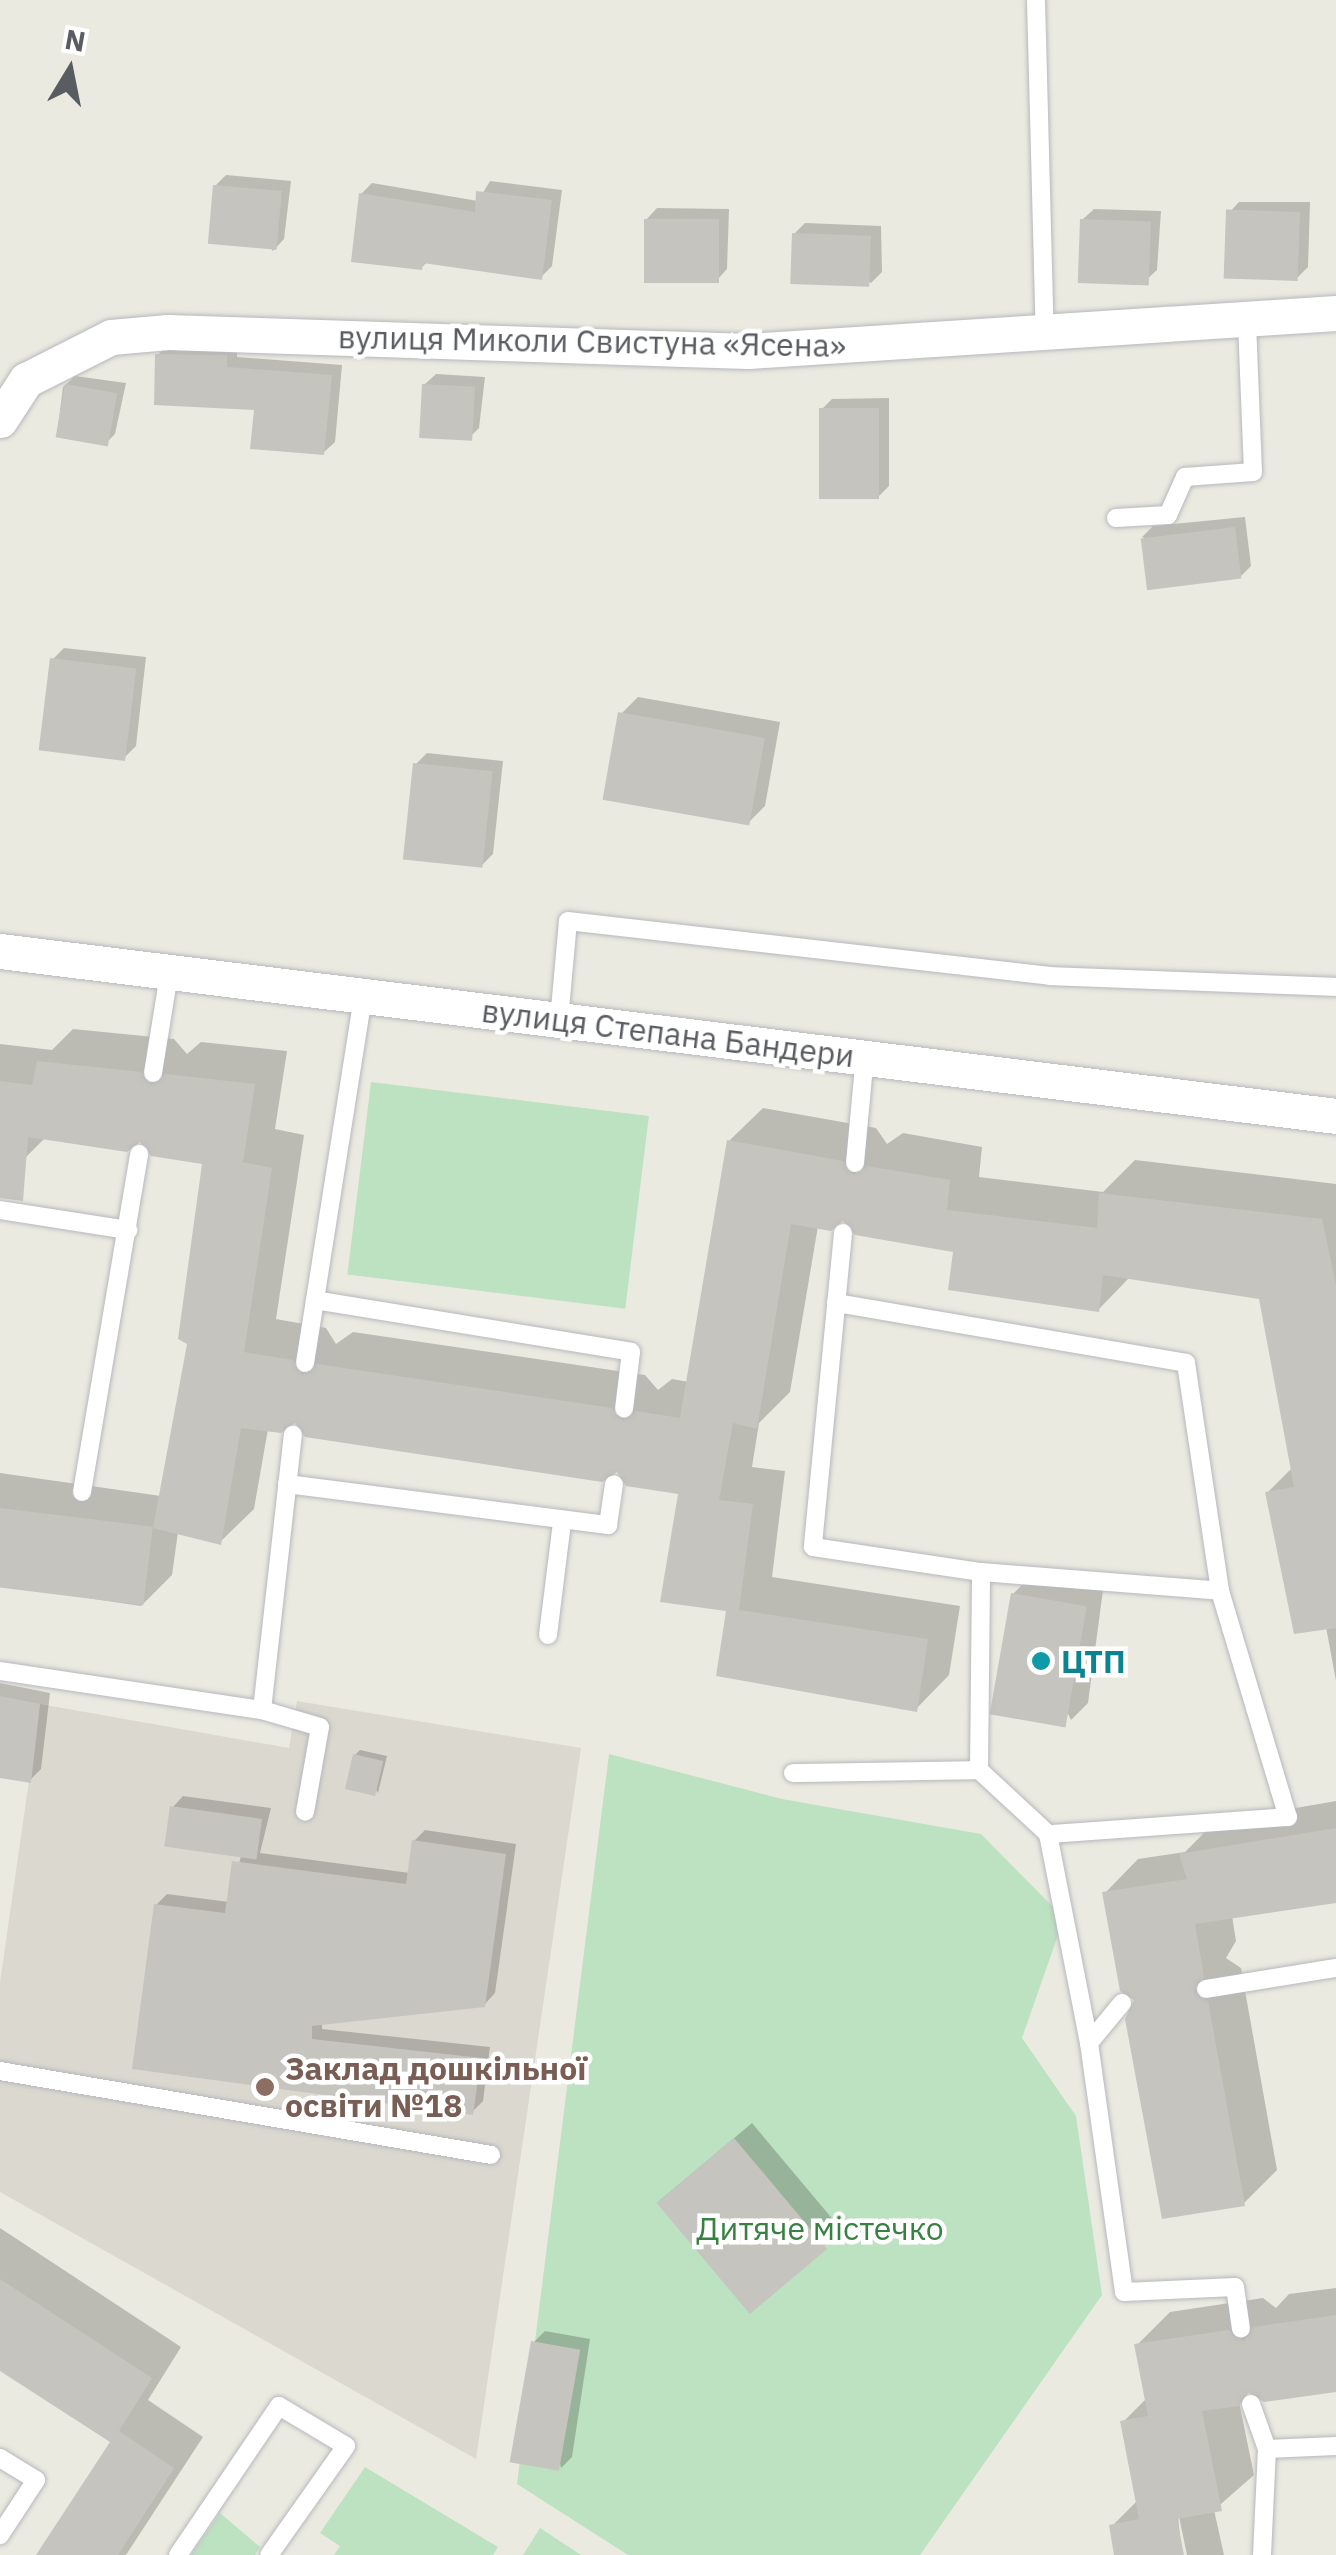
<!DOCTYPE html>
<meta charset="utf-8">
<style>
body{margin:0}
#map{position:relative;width:1336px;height:2555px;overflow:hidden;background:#ebeae0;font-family:"IBM Plex Sans",sans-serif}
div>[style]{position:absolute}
.education>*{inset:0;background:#dbd9cf}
.green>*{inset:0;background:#bde2c1;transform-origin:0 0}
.shadow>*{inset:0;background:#0003;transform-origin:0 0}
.building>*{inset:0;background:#c6c4be;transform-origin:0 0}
.roads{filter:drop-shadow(0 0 2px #b6b8bd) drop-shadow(0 0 2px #b6b8bd)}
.lane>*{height:18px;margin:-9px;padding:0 9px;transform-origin:9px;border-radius:9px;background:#fff}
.street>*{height:35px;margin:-17.5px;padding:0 17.5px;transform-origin:17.5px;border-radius:17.5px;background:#fff}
.dots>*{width:28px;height:28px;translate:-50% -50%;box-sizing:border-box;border:5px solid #fff;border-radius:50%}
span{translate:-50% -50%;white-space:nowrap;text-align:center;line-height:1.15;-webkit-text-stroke:9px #fff;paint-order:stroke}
.street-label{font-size:32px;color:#595c61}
.culture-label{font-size:32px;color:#0d838f;font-weight:700}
.left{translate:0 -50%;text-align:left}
.education-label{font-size:32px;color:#785e54;font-weight:700}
.park-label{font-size:32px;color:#388143}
.north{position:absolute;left:20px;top:20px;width:100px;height:100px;-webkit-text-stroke:8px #fff;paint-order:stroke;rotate:10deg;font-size:28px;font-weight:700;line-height:40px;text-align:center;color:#595c61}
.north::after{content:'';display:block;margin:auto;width:35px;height:45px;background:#595c61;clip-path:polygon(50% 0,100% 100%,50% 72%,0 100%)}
</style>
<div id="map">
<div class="education">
<div style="clip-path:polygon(297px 1701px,581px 1748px,476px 2459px,0 2192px,0 1982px,40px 1704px,289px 1748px)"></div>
</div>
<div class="green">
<div style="left:371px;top:1082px;width:280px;height:194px;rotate:7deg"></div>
<div style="clip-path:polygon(609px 1754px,782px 1799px,981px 1834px,1064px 1918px,1022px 2038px,1076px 2116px,1102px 2295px,920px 2555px,628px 2555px,517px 2484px)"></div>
<div style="clip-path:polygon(365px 2467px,498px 2547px,493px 2555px,334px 2555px,340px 2546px,320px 2533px)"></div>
<div style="clip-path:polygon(220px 2513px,260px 2547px,255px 2555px,191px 2555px)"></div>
<div style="clip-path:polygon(540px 2528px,581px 2555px,523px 2555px)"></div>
</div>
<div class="shadow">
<div style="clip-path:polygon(226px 175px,291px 181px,284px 239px,273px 251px,215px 186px)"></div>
<div style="clip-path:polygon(490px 181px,562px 190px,552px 266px,541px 277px,428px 261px,422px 267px,361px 194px,372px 183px,478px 201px)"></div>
<div style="clip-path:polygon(1239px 202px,1310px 202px,1308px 267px,1297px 278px,1228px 214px)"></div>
<div style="clip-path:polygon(657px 208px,729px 209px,727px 269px,716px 281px,646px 220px)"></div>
<div style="clip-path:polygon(1094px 209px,1161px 211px,1157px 270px,1145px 281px,1082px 220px)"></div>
<div style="clip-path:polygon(805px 223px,881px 226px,882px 272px,871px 283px,794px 234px)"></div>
<div style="clip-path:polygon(168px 344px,237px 345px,237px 357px,342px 365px,335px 442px,323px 453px,256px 408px,157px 356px)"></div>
<div style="clip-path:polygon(436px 374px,485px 377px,479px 428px,468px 439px,424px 385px)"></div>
<div style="clip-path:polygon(75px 376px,126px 383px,115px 434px,104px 445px,57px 435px,63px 387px)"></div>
<div style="clip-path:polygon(889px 398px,889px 486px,878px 497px,821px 410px,832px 399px)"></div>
<div style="clip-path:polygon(1245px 517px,1251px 566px,1240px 577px,1142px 537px,1153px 526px)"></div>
<div style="clip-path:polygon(64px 648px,146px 657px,136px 746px,125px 757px,53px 659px)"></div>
<div style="clip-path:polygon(638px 697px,780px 722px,765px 806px,748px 823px,621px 714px)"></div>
<div style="clip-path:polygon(427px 753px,503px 761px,493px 854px,482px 865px,416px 764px)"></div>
<div style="clip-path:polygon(73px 1029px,174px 1039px,187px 1054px,201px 1042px,287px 1051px,275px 1129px,304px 1135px,276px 1319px,326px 1328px,336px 1344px,353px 1332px,645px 1375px,658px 1390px,672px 1379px,689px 1382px,729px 1141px,763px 1108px,876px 1128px,887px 1144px,903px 1133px,982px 1147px,979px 1177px,1103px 1192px,1135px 1160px,1336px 1184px,1336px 1681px,1326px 1627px,1267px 1493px,1293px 1467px,1262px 1297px,1130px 1277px,1098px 1310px,956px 1250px,846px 1217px,818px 1226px,790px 1392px,759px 1423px,752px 1467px,785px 1471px,772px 1577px,960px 1606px,949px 1675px,916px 1709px,728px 1609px,680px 1492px,617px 1468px,296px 1419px,268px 1429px,254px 1509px,220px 1542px,178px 1532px,172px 1575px,141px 1606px,0 1585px,0 1473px,161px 1496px,190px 1342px,205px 1162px,141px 1138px,46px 1137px,25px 1158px,0 1154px,0 1044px,52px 1050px)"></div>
<div style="clip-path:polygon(1030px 1577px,1103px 1590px,1088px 1703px,1071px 1720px,1013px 1594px)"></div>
<div style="clip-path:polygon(0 1683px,50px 1693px,41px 1769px,30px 1780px,0 1776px)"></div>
<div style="clip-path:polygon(360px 1750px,387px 1756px,378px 1793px,355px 1755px)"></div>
<div style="clip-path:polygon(183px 1796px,271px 1808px,260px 1853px,410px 1873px,414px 1841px,425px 1830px,516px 1844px,495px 1993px,484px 2005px,322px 2022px,322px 2029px,490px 2047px,483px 2101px,472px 2112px,135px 2067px,156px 1905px,167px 1894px,229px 1902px,241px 1856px,172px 1808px)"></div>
<div style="clip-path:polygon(1336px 1801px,1336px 1900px,1232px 1916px,1236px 1941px,1226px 1958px,1241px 1968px,1277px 2170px,1244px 2203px,1137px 1999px,1105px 1893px,1138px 1859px,1185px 1852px,1215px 1822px)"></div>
<div style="left:752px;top:2123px;width:140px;height:121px;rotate:50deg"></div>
<div style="clip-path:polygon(0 2228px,181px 2347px,148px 2400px,203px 2437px,126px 2555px,39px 2555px,113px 2441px,0 2368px)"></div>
<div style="clip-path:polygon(1336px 2288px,1336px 2389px,1250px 2391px,1239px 2402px,1254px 2475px,1214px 2510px,1224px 2555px,1187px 2555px,1177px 2507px,1182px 2555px,1117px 2555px,1112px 2526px,1138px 2500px,1123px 2422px,1147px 2398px,1137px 2345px,1170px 2312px,1263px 2298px,1276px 2308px,1289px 2294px)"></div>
<div style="clip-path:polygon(545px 2331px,590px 2339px,572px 2457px,561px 2468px,534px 2342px)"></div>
</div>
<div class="building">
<div style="left:213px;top:185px;width:69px;height:59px;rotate:5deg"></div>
<div style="clip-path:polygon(476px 191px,552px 200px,542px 280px,423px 263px,422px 270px,351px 262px,359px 193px,475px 212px)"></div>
<div style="left:1300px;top:212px;width:69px;height:74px;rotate:92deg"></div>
<div style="left:644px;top:219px;width:75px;height:64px"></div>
<div style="left:1080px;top:219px;width:71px;height:64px;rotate:2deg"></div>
<div style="left:792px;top:233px;width:79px;height:51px;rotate:2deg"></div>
<div style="clip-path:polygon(155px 354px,227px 355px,227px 367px,332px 375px,324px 455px,250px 449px,254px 410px,154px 405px)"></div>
<div style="left:65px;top:384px;width:53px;height:54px;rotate:10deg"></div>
<div style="left:422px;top:384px;width:53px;height:54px;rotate:3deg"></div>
<div style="left:879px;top:408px;width:91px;height:60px;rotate:90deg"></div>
<div style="left:1235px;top:527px;width:52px;height:95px;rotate:83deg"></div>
<div style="left:50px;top:658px;width:87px;height:93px;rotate:7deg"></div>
<div style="left:618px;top:712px;width:149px;height:89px;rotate:10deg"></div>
<div style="left:413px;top:763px;width:80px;height:97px;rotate:6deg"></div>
<div style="clip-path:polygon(37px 1061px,141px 1072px,152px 1085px,165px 1074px,255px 1084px,243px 1162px,272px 1168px,244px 1352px,293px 1360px,302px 1375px,317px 1364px,612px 1408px,623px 1421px,636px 1411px,680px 1418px,727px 1140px,843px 1161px,853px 1175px,867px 1166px,950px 1180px,947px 1210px,1097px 1228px,1099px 1193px,1322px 1219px,1336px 1285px,1336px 1628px,1294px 1634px,1265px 1492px,1294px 1487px,1259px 1299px,1103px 1275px,1099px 1312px,948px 1290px,953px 1252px,855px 1235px,843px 1221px,831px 1231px,791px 1224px,757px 1429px,733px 1423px,719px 1500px,753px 1504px,739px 1610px,928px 1639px,917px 1712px,716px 1676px,726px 1611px,660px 1602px,678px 1494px,626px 1486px,617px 1472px,602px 1482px,305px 1437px,295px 1423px,281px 1433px,241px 1428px,221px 1545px,153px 1528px,187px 1344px,178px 1339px,202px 1164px,151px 1156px,140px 1142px,127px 1152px,28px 1137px,23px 1201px,0 1198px,0 1081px,32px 1085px)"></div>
<div style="left:0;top:1508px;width:154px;height:79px;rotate:7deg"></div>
<div style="left:1011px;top:1593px;width:77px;height:123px;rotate:10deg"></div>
<div style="clip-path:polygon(0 1696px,40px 1704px,31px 1783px,0 1778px)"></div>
<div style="left:353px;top:1754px;width:31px;height:36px;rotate:13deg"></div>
<div style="left:170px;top:1806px;width:93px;height:41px;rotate:8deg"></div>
<div style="clip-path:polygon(1336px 1828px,1336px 1903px,1195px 1924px,1204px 1977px,1194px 1992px,1208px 2001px,1245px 2206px,1162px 2219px,1125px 2019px,1134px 2000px,1120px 1991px,1102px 1892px,1187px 1879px,1179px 1854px)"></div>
<div style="clip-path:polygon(412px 1840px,506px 1854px,485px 2007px,312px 2026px,312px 2039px,481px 2058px,473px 2115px,132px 2069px,154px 1904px,225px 1913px,232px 1861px,406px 1884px)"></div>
<div style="left:734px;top:2138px;width:145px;height:101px;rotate:50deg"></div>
<div style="clip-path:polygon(0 2279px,152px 2378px,119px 2431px,174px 2468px,118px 2555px,36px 2555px,110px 2442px,0 2371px)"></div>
<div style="clip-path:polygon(1336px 2315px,1336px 2392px,1264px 2402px,1248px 2392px,1239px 2406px,1202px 2411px,1222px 2511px,1177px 2519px,1184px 2555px,1114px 2555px,1109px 2525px,1139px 2519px,1120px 2421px,1148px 2416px,1134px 2344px,1229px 2330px,1244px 2341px,1253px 2327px)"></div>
<div style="left:531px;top:2341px;width:50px;height:123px;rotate:10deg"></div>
</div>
<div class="roads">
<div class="lane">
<div style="left:1036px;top:0;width:335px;rotate:88.5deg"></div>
<div style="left:1116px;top:518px;width:52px;rotate:-3.3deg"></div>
<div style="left:1168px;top:515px;width:42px;rotate:-65.9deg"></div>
<div style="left:1185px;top:477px;width:68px;rotate:-4.2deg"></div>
<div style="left:1253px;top:472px;width:152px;rotate:-92.3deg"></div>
<div style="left:559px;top:1020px;width:99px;rotate:-84.8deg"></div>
<div style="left:568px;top:921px;width:485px;rotate:6.5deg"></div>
<div style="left:1050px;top:976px;width:286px;rotate:2.2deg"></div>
<div style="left:153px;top:1073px;width:100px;rotate:-80.8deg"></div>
<div style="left:855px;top:1163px;width:107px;rotate:-84.7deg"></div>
<div style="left:0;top:1210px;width:130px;rotate:8.9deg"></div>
<div style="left:843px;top:1233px;width:315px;rotate:95.5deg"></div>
<div style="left:813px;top:1547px;width:170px;rotate:8.5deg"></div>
<div style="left:981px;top:1572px;width:240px;rotate:4.5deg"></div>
<div style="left:315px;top:1300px;width:320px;rotate:9.3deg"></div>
<div style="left:631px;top:1352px;width:57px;rotate:97deg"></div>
<div style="left:836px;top:1303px;width:355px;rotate:9.7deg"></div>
<div style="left:1186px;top:1363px;width:231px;rotate:81.5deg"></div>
<div style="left:1220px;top:1591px;width:236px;rotate:73.3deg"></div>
<div style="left:1288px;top:1817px;width:241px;rotate:175.9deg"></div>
<div style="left:305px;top:1363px;width:370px;rotate:-81deg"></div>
<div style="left:287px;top:1484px;width:324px;rotate:7.3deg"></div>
<div style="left:608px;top:1525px;width:41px;rotate:-81.7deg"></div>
<div style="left:82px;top:1492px;width:343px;rotate:-80.4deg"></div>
<div style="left:548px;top:1635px;width:114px;rotate:-82.9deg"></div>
<div style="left:0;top:1671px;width:265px;rotate:8.5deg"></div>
<div style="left:262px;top:1710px;width:277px;rotate:-83.6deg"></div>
<div style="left:262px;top:1710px;width:60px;rotate:16.3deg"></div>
<div style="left:320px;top:1727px;width:86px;rotate:100deg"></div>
<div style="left:979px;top:1770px;width:198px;rotate:-89.4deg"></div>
<div style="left:793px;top:1773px;width:186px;rotate:-0.9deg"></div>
<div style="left:979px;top:1770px;width:94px;rotate:42.8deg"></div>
<div style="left:1048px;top:1834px;width:213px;rotate:78.9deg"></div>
<div style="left:1206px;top:1989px;width:132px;rotate:-9.2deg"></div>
<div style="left:1122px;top:2003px;width:52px;rotate:129.5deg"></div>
<div style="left:1089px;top:2043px;width:251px;rotate:82deg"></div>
<div style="left:1124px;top:2292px;width:111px;rotate:-2.6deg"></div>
<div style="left:1235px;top:2287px;width:42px;rotate:81.9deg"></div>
<div style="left:0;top:2071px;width:498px;rotate:9.7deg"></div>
<div style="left:1251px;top:2404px;width:48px;rotate:70.4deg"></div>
<div style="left:1267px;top:2449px;width:106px;rotate:92.7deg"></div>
<div style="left:1267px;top:2449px;width:69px;rotate:-2.5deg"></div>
<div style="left:0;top:2458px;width:42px;rotate:31.4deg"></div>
<div style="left:36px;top:2480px;width:66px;rotate:123.2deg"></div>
<div style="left:178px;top:2555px;width:180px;rotate:-55.9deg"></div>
<div style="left:279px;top:2406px;width:78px;rotate:30.8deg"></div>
<div style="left:346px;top:2446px;width:133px;rotate:125.2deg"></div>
</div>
<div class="street">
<div style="left:0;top:420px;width:48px;rotate:-57deg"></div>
<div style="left:26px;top:380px;width:95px;rotate:-26.8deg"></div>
<div style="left:111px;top:337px;width:57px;rotate:-5deg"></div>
<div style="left:168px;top:332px;width:580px;rotate:1.88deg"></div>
<div style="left:748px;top:351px;width:589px;rotate:-3.7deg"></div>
<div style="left:0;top:951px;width:1346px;rotate:7.04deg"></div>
</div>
</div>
<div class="dots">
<div style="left:1041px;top:1661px;background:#0f9aa8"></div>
<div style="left:265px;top:2087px;background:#8d6e63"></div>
</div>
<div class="street-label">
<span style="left:592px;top:341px;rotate:1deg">вулиця Миколи Свистуна «Ясена»</span>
<span style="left:668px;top:1033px;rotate:7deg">вулиця Степана Бандери</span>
</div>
<div class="culture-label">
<span class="left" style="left:1061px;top:1661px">ЦТП</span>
</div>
<div class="education-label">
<span class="left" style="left:285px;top:2087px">Заклад дошкільної<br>освіти №18</span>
</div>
<div class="park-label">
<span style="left:820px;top:2228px">Дитяче містечко</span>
</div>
<div class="north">N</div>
</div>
